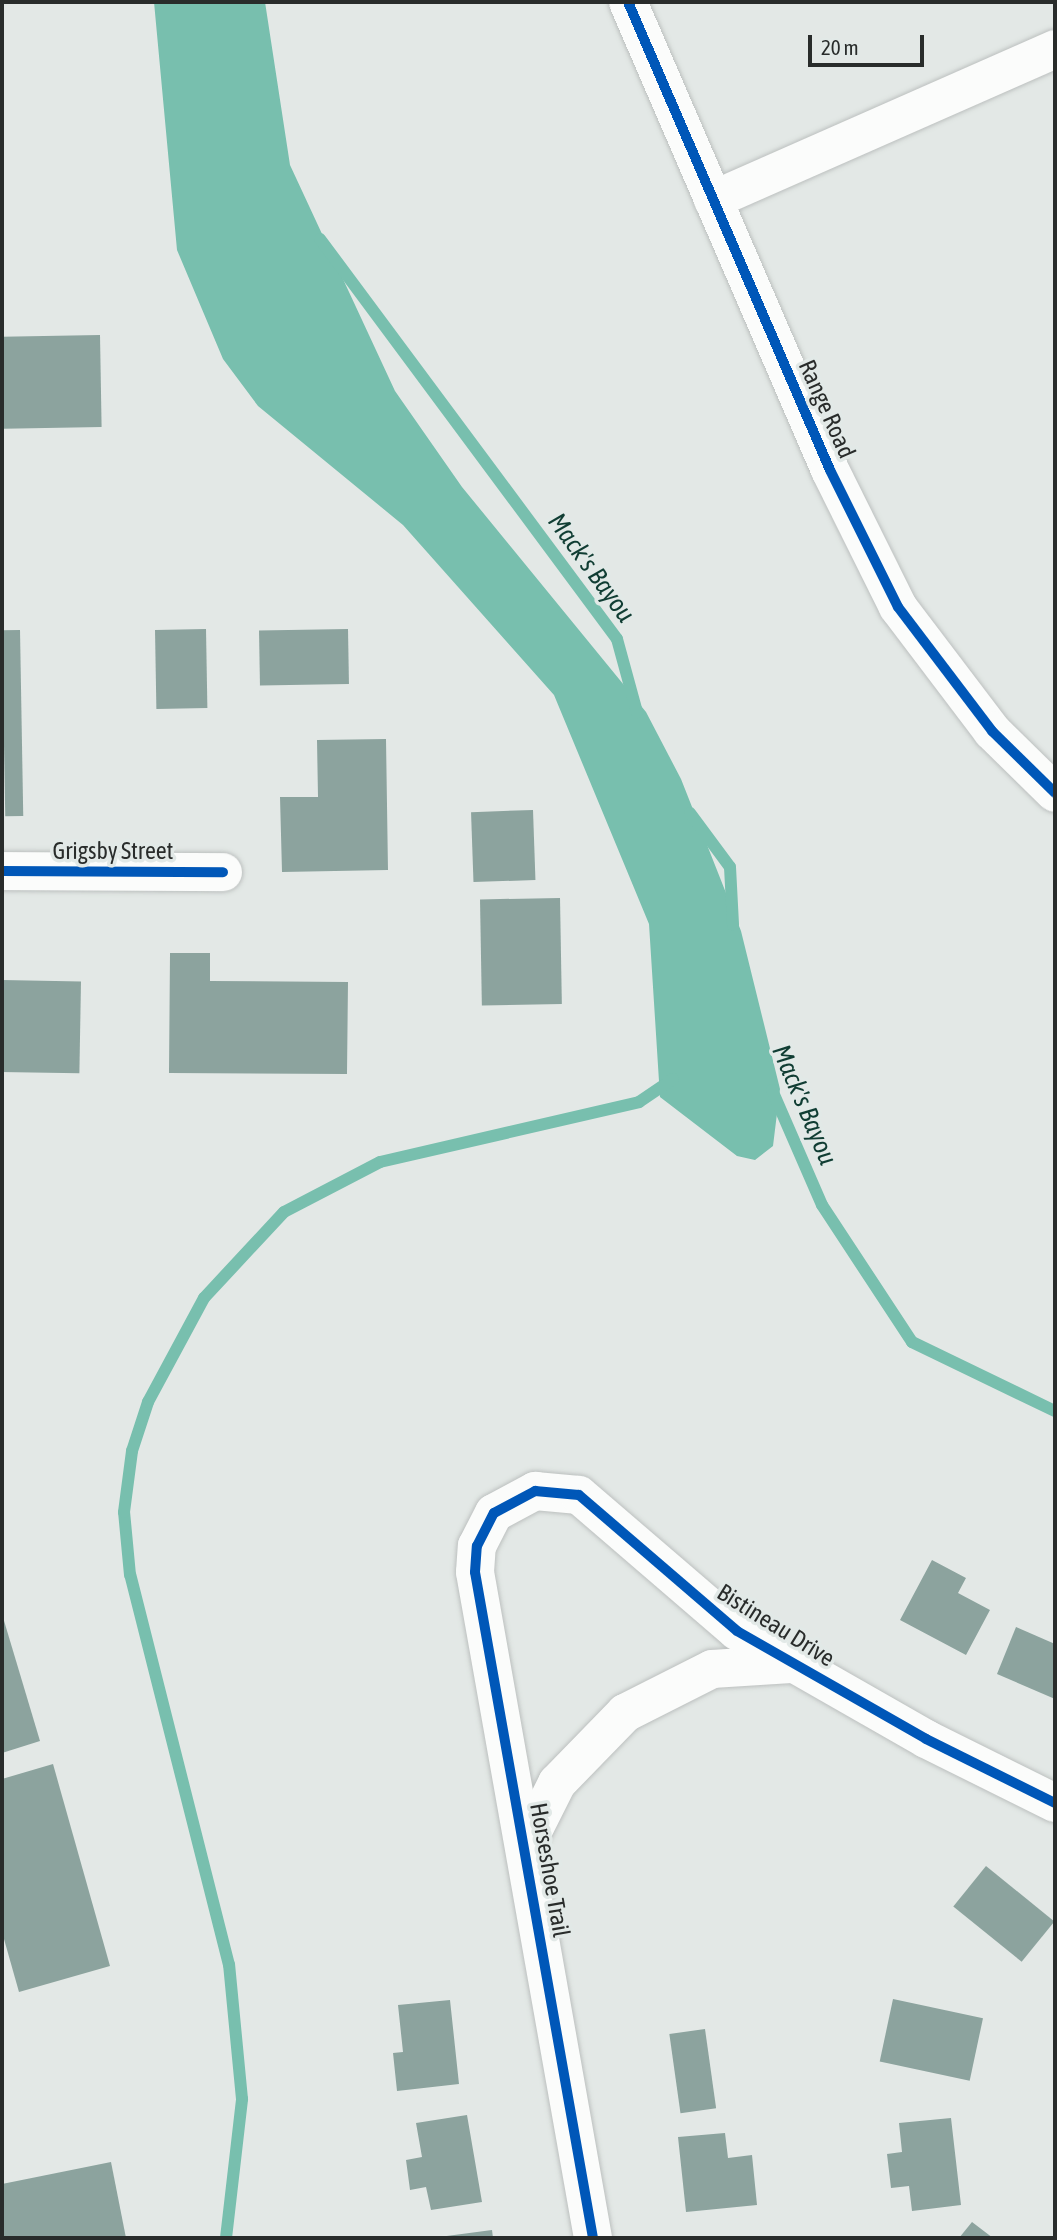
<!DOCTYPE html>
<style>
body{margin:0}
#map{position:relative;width:1057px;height:2240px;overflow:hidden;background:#e3e8e6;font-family:"Asap Condensed",sans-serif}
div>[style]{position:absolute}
.water>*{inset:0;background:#78bfae}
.stream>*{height:12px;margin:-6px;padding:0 6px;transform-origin:6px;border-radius:6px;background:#78bfae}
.building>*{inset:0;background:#8ca39e;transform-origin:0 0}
.roads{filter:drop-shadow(0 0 2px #bcc0bf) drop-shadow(0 0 2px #bcc0bf)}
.minor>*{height:38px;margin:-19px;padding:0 19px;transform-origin:19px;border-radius:19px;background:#fbfcfb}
.cycleway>*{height:10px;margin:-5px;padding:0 5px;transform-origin:5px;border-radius:5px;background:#0057b8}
span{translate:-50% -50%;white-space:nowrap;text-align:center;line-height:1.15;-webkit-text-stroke:7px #e2e9e7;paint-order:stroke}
.street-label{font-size:24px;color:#292c2b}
.water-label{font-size:26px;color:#103d33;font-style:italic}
.frame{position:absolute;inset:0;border:4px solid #292c2b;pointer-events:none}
.scale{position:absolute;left:808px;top:35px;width:116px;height:32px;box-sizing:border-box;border:4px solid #292c2b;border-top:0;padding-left:9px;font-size:21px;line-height:24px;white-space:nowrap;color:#292c2b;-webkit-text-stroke:5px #e2e9e7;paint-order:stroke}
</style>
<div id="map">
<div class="water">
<div style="clip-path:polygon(154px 2px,265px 2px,290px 165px,395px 391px,462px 487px,646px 712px,681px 779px,741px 931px,780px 1089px,773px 1146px,755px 1160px,737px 1156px,660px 1097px,649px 924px,554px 695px,403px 525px,258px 406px,223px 359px,177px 250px)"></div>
</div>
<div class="stream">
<div style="left:320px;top:239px;width:498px;rotate:53.4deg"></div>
<div style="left:617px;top:639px;width:76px;rotate:74.7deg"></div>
<div style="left:690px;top:813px;width:67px;rotate:53.5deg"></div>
<div style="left:730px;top:867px;width:58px;rotate:87deg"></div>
<div style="left:772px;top:1090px;width:125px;rotate:66.5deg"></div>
<div style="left:822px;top:1205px;width:164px;rotate:56.7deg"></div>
<div style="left:912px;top:1342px;width:159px;rotate:25.8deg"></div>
<div style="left:226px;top:2238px;width:140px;rotate:-83.4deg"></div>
<div style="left:242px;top:2099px;width:135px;rotate:-95.5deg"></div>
<div style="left:229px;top:1965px;width:402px;rotate:-104.2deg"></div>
<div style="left:130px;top:1575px;width:63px;rotate:-95.4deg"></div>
<div style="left:124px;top:1512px;width:62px;rotate:-82.5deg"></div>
<div style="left:132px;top:1451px;width:52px;rotate:-71.9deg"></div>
<div style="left:148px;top:1402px;width:118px;rotate:-61.7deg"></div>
<div style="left:204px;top:1298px;width:117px;rotate:-47.1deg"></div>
<div style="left:284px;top:1212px;width:108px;rotate:-27.5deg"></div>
<div style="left:380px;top:1162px;width:266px;rotate:-13deg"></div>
<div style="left:639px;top:1102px;width:41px;rotate:-34.1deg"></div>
</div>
<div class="building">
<div style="left:100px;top:335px;width:92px;height:98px;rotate:89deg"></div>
<div style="left:206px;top:629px;width:79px;height:51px;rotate:89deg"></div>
<div style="left:348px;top:629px;width:55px;height:89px;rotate:89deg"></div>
<div style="left:20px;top:630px;width:186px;height:18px;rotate:89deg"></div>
<div style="clip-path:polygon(386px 739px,388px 870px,282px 872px,280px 797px,318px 797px,317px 740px)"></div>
<div style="left:533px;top:810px;width:70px;height:62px;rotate:88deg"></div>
<div style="left:560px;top:898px;width:106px;height:80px;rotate:89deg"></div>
<div style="clip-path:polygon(170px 953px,210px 953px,210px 981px,348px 982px,347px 1074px,169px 1073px)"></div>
<div style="left:2px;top:980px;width:79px;height:92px;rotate:1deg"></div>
<div style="clip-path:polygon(932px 1560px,966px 1578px,958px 1593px,990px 1610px,966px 1655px,900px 1620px)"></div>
<div style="clip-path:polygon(2px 1614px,40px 1741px,2px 1753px)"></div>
<div style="clip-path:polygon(1016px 1627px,1055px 1644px,1055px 1699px,997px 1674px)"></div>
<div style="clip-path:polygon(53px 1764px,110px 1966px,19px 1992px,2px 1932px,2px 1779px)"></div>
<div style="left:986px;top:1866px;width:88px;height:52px;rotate:39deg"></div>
<div style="left:893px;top:1999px;width:92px;height:64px;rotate:12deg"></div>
<div style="clip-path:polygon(450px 2000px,459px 2084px,397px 2091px,393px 2053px,403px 2052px,398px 2005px)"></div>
<div style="left:705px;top:2029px;width:80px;height:36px;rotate:82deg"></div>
<div style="clip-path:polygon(467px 2115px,482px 2202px,431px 2210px,426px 2187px,410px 2190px,406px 2160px,422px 2157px,416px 2123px)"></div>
<div style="clip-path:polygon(951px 2118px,961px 2205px,912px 2211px,909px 2186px,891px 2188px,887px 2154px,902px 2152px,899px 2123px)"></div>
<div style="clip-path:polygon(725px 2133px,728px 2158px,752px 2155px,757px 2205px,686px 2212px,678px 2137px)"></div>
<div style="clip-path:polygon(111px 2162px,126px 2238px,2px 2238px,2px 2184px)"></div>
<div style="clip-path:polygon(972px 2222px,993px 2238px,959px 2238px)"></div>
<div style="clip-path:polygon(492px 2230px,493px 2238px,439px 2238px,439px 2237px)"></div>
</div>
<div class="roads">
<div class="minor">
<div style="left:628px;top:2px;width:510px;rotate:66.65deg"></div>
<div style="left:830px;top:470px;width:153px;rotate:63.6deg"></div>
<div style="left:898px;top:607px;width:156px;rotate:52.8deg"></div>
<div style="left:992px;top:731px;width:88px;rotate:44.5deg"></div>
<div style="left:713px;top:200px;width:374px;rotate:-23.8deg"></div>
<div style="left:2px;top:871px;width:221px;rotate:0.3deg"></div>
<div style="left:525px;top:1847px;width:72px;rotate:-63.4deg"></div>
<div style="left:557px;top:1783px;width:98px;rotate:-45.8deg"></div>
<div style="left:625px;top:1713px;width:97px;rotate:-26.8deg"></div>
<div style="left:712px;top:1669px;width:79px;rotate:-3.6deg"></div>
<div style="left:593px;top:2238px;width:676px;rotate:-100.05deg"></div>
<div style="left:475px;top:1572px;width:26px;rotate:-86deg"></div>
<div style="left:477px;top:1546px;width:37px;rotate:-63deg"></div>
<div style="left:494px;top:1513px;width:47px;rotate:-28.2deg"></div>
<div style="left:535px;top:1491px;width:44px;rotate:5.2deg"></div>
<div style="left:579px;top:1495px;width:208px;rotate:40.7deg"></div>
<div style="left:737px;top:1631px;width:218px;rotate:29.7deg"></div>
<div style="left:926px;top:1739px;width:144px;rotate:26.4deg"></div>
</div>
</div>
<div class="cycleway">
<div style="left:628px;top:2px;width:510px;rotate:66.65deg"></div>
<div style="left:830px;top:470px;width:153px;rotate:63.6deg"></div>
<div style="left:898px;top:607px;width:156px;rotate:52.8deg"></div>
<div style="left:992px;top:731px;width:88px;rotate:44.5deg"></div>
<div style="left:2px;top:871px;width:221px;rotate:0.3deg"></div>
<div style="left:593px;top:2238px;width:676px;rotate:-100.05deg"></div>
<div style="left:475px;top:1572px;width:26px;rotate:-86deg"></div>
<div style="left:477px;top:1546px;width:37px;rotate:-63deg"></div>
<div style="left:494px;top:1513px;width:47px;rotate:-28.2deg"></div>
<div style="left:535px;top:1491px;width:44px;rotate:5.2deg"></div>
<div style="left:579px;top:1495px;width:208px;rotate:40.7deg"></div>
<div style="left:737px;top:1631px;width:218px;rotate:29.7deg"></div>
<div style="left:926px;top:1739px;width:144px;rotate:26.4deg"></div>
</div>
<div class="street-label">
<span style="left:827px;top:409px;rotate:66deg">Range Road</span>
<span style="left:113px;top:851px">Grigsby Street</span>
<span style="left:776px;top:1625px;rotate:32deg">Bistineau Drive</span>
<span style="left:550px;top:1870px;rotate:80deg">Horseshoe Trail</span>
</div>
<div class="water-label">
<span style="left:591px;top:568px;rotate:54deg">Mack's Bayou</span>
<span style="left:804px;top:1105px;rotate:67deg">Mack's Bayou</span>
</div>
<div class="frame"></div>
<div class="scale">20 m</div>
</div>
